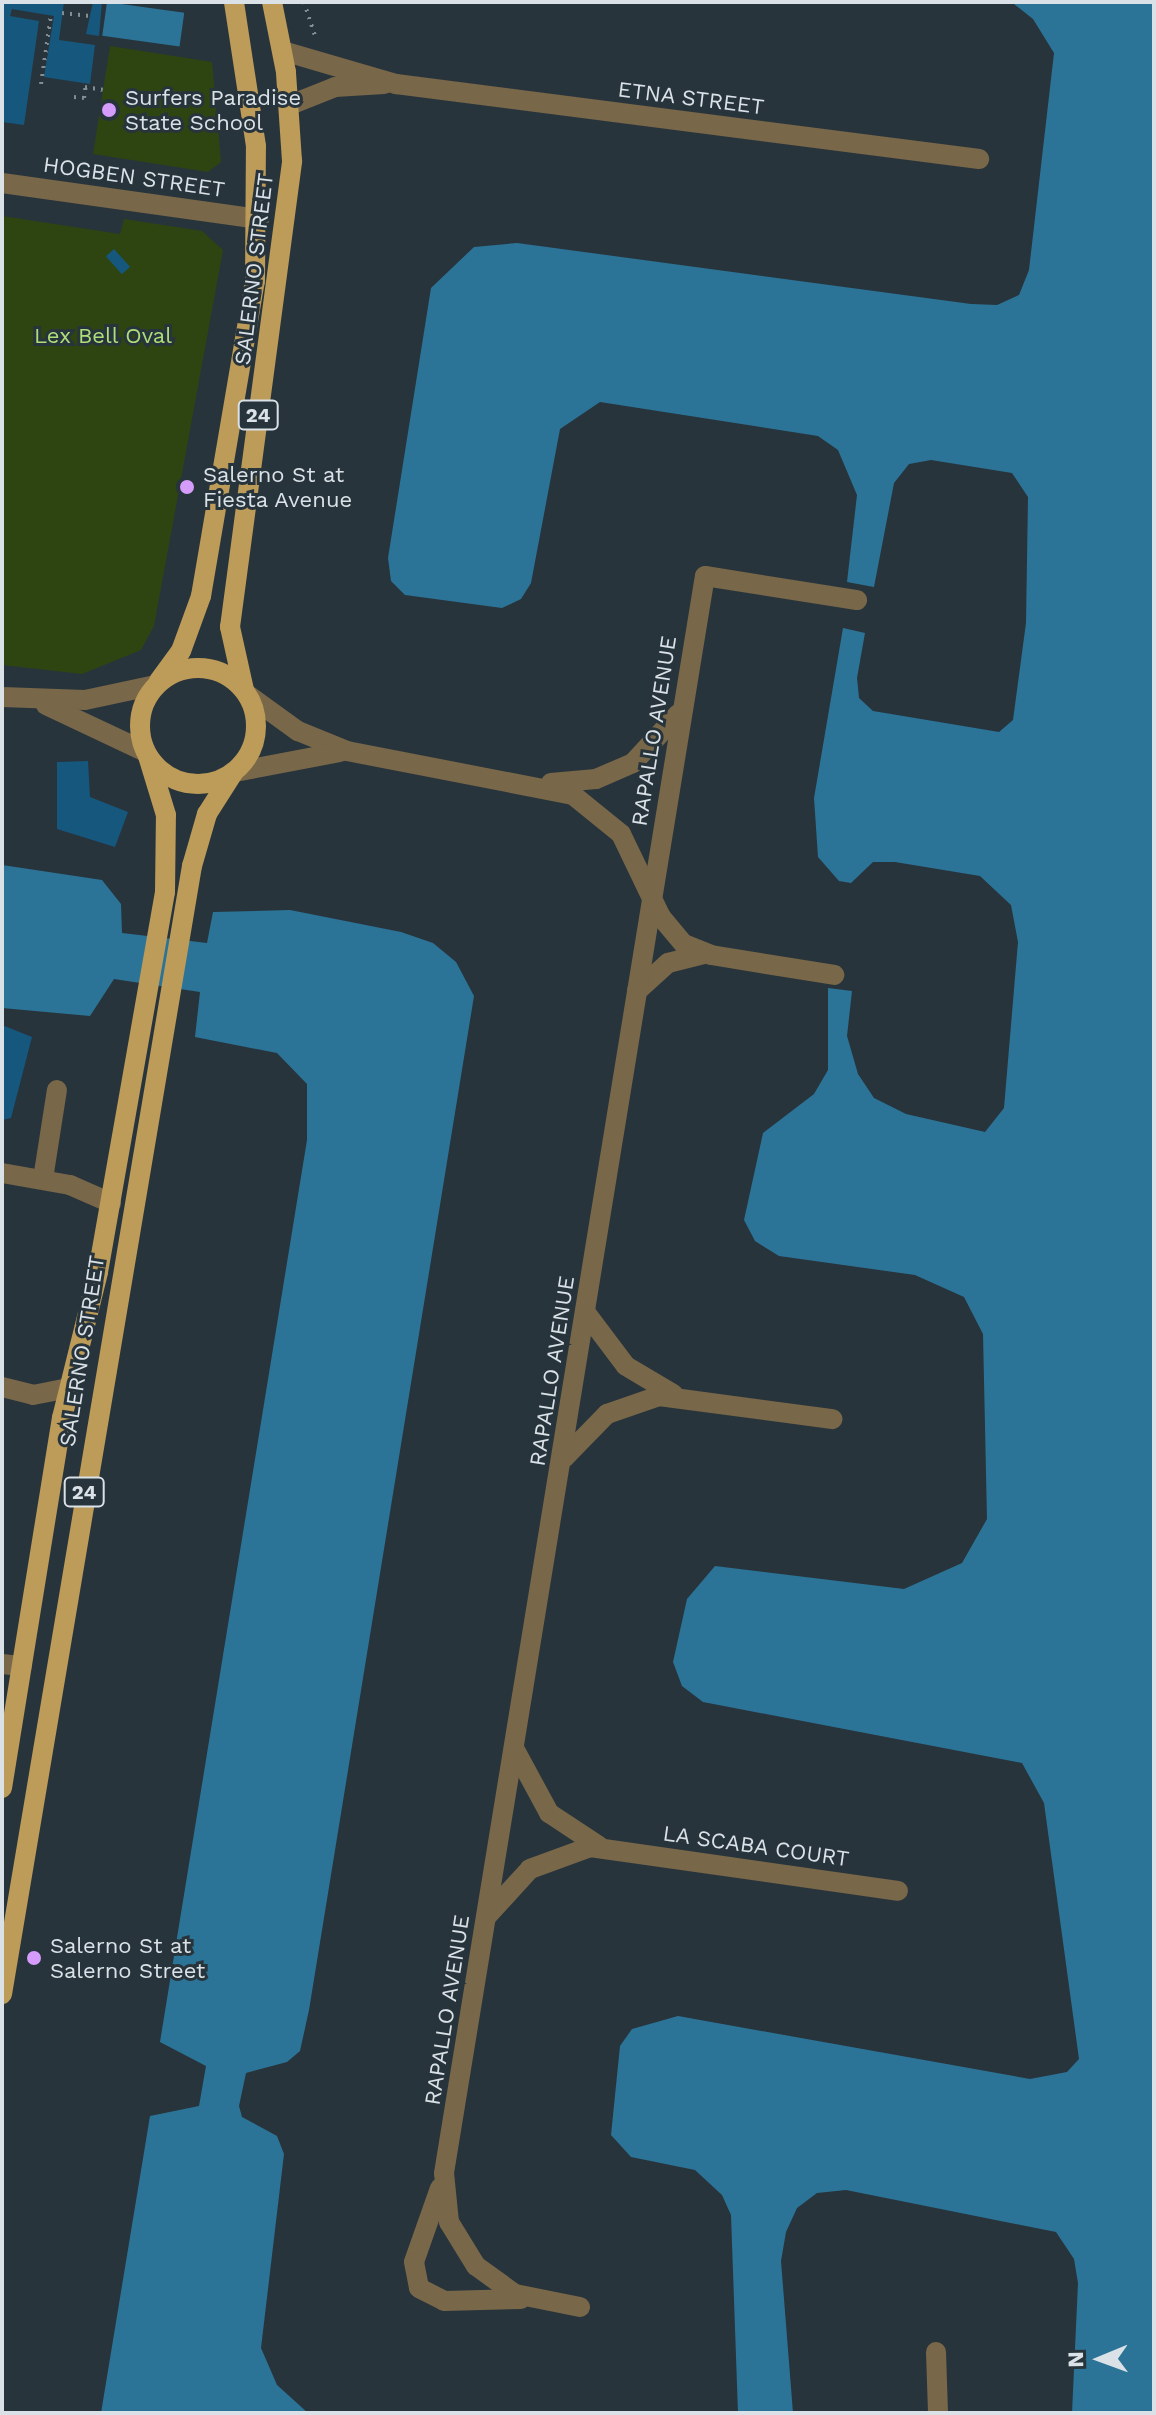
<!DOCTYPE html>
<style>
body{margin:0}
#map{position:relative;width:1156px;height:2415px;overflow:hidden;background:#28343c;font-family:"Work Sans",sans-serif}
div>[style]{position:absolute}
.green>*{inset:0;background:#2f4511}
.water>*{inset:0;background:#2c7497;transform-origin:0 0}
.building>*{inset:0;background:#16577d;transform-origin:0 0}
.path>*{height:4px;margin-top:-2px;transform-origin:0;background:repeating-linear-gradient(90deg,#838d94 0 2px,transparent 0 8px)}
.minor>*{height:20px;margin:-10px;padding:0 10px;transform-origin:10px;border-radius:10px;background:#786748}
.major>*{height:20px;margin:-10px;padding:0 10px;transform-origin:10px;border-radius:10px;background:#bd9b58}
.major>.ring{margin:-10px;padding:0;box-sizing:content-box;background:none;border:20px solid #bd9b58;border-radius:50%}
.dots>*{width:22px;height:22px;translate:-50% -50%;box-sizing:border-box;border:4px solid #28343c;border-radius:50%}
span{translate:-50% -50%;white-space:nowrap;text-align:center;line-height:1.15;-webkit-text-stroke:6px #28343c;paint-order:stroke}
.shield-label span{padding:2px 6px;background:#28343c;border:2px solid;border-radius:6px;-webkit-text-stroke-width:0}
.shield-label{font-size:20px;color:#dae2e7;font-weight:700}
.poi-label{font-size:22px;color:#dae2e7}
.left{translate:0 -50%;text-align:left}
.street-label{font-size:22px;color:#dae2e7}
.park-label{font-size:22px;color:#aede77}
.frame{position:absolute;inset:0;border:4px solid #dae2e7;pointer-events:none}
.north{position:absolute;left:1060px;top:2319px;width:80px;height:80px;-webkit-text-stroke:6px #28343c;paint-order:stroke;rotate:269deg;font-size:22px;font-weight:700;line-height:32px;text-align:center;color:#dae2e7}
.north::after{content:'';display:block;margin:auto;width:28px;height:36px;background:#dae2e7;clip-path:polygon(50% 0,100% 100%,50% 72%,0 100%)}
</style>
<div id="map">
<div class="green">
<div style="clip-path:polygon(110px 46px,212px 62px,221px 162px,208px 172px,93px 154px)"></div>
<div style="clip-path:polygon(2px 216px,120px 234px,124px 219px,202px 231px,223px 250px,154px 626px,141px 650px,82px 674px,2px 665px)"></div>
</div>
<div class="water">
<div style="left:107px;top:2px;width:78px;height:34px;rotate:8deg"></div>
<div style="clip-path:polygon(994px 2px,1154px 2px,1154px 2413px,1072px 2413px,1078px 2283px,1074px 2259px,1056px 2232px,846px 2190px,817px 2193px,797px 2208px,786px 2232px,781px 2261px,793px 2413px,738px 2413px,731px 2215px,722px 2195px,695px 2170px,631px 2157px,611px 2135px,620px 2046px,632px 2029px,678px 2016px,1030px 2079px,1067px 2072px,1079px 2059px,1044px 1803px,1022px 1763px,703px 1702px,682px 1686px,673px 1662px,687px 1599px,715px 1566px,904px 1589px,962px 1563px,987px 1519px,983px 1334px,964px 1297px,915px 1275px,779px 1256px,755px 1241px,744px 1220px,763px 1133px,814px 1094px,828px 1070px,828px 988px,852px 991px,847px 1036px,858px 1074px,874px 1098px,906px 1114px,985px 1132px,1004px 1108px,1018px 942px,1011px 905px,980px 876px,895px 862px,873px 862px,851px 883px,839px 881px,818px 857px,814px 798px,843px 628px,865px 633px,857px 678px,859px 698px,873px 711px,999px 732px,1013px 720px,1026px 623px,1028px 497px,1012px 473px,931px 460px,909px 464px,894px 483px,874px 587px,847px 582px,857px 495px,838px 450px,818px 436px,600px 402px,560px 429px,531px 583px,521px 599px,502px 608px,405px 595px,391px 581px,388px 558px,431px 288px,474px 247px,517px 243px,971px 304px,997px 305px,1019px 295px,1029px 270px,1054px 53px,1033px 19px,1014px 4px)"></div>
<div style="clip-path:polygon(2px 865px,102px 880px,121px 904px,122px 933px,207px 943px,213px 912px,290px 910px,401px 932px,433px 943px,456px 962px,474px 996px,309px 2010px,300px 2051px,287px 2062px,246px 2073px,239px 2106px,242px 2117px,277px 2136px,284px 2154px,261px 2348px,277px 2385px,308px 2413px,101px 2413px,150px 2116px,199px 2106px,206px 2066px,160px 2042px,307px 1140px,307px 1084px,277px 1053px,195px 1037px,200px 992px,114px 979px,90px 1016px,2px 1008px)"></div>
</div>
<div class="building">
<div style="clip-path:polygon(2px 2px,64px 2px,59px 40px,95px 45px,90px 84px,44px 77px,54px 16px,12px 9px,10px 16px,39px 21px,24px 125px,2px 122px)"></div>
<div style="clip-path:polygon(93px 2px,102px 2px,99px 36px,86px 34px)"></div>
<div style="left:114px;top:249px;width:24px;height:11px;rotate:48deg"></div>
<div style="clip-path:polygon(88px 761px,90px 797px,128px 812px,115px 847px,57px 829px,57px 762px)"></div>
<div style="clip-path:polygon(2px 1025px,32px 1037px,11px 1118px,2px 1120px)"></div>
</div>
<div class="path">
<div style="left:304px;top:2px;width:39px;rotate:72deg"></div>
<div style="left:62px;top:13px;width:28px;rotate:6deg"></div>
<div style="left:41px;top:84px;width:70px;rotate:-81.8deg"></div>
<div style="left:85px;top:87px;width:18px;rotate:9deg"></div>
<div style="left:74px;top:97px;width:10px;rotate:6deg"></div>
<div style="left:84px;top:98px;width:15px;rotate:-82deg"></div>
</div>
<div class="minor">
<div style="left:283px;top:51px;width:118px;rotate:16.3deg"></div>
<div style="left:396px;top:84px;width:588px;rotate:7.33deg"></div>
<div style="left:290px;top:105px;width:48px;rotate:-21.8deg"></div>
<div style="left:335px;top:87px;width:49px;rotate:-3.5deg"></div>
<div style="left:2px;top:183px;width:260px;rotate:8deg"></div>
<div style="left:248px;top:695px;width:62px;rotate:35.8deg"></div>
<div style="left:298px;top:731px;width:53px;rotate:22.2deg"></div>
<div style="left:347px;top:751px;width:230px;rotate:11deg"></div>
<div style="left:573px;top:795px;width:62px;rotate:39.1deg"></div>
<div style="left:621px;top:834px;width:92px;rotate:64.3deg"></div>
<div style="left:661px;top:917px;width:35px;rotate:50deg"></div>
<div style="left:684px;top:944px;width:29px;rotate:22deg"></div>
<div style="left:711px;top:955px;width:125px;rotate:9.2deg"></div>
<div style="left:2px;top:697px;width:83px;rotate:2.1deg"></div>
<div style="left:85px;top:700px;width:72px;rotate:-12.1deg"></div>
<div style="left:46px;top:705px;width:110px;rotate:25.2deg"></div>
<div style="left:235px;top:772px;width:107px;rotate:-10.8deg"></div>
<div style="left:551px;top:783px;width:45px;rotate:-5.1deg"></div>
<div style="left:596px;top:779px;width:40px;rotate:-23.4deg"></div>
<div style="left:633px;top:763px;width:67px;rotate:-47.4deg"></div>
<div style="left:637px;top:991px;width:42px;rotate:-42.1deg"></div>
<div style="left:668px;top:963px;width:36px;rotate:-14deg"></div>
<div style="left:2px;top:1173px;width:69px;rotate:10deg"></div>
<div style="left:70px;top:1185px;width:45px;rotate:23.7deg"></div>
<div style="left:43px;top:1179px;width:90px;rotate:-81.1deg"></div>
<div style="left:586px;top:1313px;width:66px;rotate:53deg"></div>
<div style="left:626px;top:1366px;width:55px;rotate:30.8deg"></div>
<div style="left:2px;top:1387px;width:32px;rotate:14deg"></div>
<div style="left:33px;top:1395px;width:37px;rotate:-11deg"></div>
<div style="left:564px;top:1458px;width:62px;rotate:-45.7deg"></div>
<div style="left:607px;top:1414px;width:55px;rotate:-19.1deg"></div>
<div style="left:659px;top:1396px;width:175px;rotate:7.6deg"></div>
<div style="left:2px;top:1664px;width:20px;rotate:6deg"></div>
<div style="left:515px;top:1750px;width:72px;rotate:61.6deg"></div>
<div style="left:549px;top:1813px;width:60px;rotate:33.4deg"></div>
<div style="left:488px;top:1915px;width:62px;rotate:-47.6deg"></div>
<div style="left:530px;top:1869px;width:64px;rotate:-20.1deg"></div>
<div style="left:590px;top:1847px;width:311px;rotate:8.1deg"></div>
<div style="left:440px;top:2188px;width:78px;rotate:109.4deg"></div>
<div style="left:414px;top:2262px;width:26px;rotate:79deg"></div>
<div style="left:419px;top:2288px;width:28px;rotate:27deg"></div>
<div style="left:444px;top:2301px;width:77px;rotate:-1.5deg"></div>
<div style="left:580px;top:2307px;width:66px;rotate:-168.7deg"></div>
<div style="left:515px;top:2294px;width:48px;rotate:-144.3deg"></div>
<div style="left:476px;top:2266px;width:52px;rotate:-121.5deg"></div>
<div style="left:449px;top:2222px;width:49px;rotate:-95.8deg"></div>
<div style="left:444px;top:2173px;width:1618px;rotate:-80.72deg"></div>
<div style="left:705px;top:576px;width:154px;rotate:9deg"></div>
<div style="left:936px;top:2352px;width:61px;rotate:88.1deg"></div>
</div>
<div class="major">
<div class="ring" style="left:140px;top:668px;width:96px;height:96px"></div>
<div style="left:159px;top:681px;width:37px;rotate:-54deg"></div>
<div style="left:181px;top:651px;width:59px;rotate:-70deg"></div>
<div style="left:201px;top:596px;width:320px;rotate:-80.3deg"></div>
<div style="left:255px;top:281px;width:135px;rotate:-89.6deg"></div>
<div style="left:256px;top:146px;width:146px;rotate:-98.7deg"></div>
<div style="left:244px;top:690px;width:65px;rotate:-102.5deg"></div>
<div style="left:230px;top:627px;width:470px;rotate:-82.4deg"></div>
<div style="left:292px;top:161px;width:89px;rotate:-93.9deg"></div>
<div style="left:286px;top:72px;width:71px;rotate:-101.3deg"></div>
<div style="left:2px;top:1788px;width:375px;rotate:-80.8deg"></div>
<div style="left:62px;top:1418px;width:150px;rotate:-76.1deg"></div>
<div style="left:98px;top:1272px;width:386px;rotate:-80deg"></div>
<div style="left:165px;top:892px;width:77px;rotate:-89.3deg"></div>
<div style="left:166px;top:815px;width:62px;rotate:-107deg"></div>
<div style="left:2px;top:1994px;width:1144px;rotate:-80.44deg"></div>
<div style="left:192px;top:866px;width:54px;rotate:-73.9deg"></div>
<div style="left:207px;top:814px;width:49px;rotate:-57.6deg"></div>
</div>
<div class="dots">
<div style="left:109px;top:110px;background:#d59cfb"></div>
<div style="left:187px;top:487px;background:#d59cfb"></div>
<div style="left:34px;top:1958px;background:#d59cfb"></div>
</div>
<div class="shield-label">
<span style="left:258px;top:415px">24</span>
<span style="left:84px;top:1492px">24</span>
</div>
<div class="poi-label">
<span class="left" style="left:125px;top:110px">Surfers Paradise<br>State School</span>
<span class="left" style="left:203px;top:487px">Salerno St at<br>Fiesta Avenue</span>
<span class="left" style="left:50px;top:1958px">Salerno St at<br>Salerno Street</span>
</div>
<div class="street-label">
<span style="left:691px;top:98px;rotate:7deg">ETNA STREET</span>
<span style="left:134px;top:177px;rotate:8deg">HOGBEN STREET</span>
<span style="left:254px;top:269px;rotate:-83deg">SALERNO STREET</span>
<span style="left:654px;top:731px;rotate:-81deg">RAPALLO AVENUE</span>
<span style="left:82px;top:1351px;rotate:-81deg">SALERNO STREET</span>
<span style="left:552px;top:1371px;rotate:-81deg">RAPALLO AVENUE</span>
<span style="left:756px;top:1846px;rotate:8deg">LA SCABA COURT</span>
<span style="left:447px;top:2010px;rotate:-81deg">RAPALLO AVENUE</span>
</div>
<div class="park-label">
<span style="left:103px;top:336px">Lex Bell Oval</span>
</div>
<div class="frame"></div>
<div class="north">N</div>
</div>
